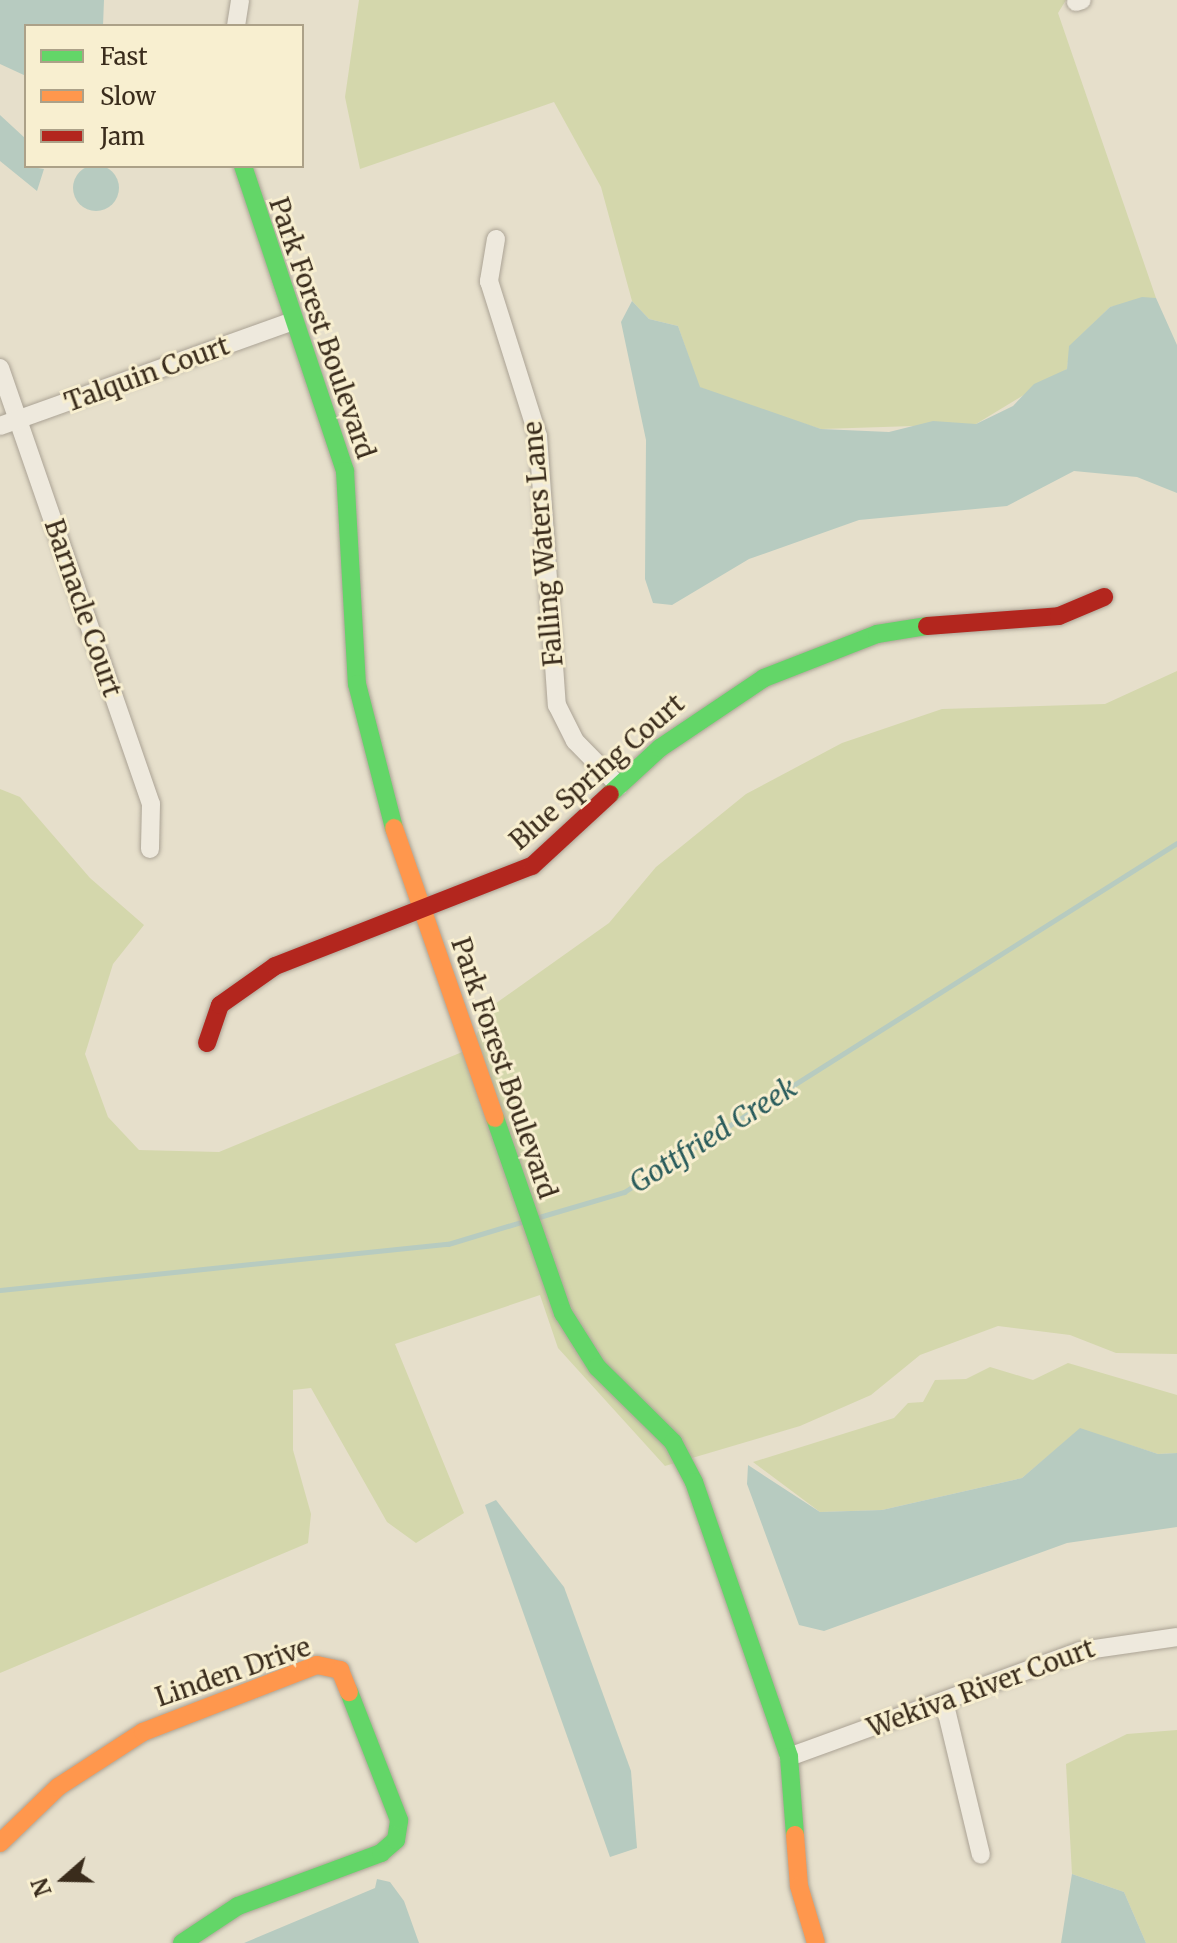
<!DOCTYPE html>
<style>
body{margin:0}
#map{position:relative;width:1177px;height:1943px;overflow:hidden;background:#e6dfcb;font-family:Merriweather,serif}
div>[style]{position:absolute}
.green>*{inset:0;background:#d4d7ac}
.water>*{inset:0;background:#b7cbc0}
.round{border-radius:50%}
.stream>*{height:5px;margin:-2.5px;padding:0 2.5px;transform-origin:2.5px;border-radius:2.5px;background:#b7cbc0}
.roads{filter:drop-shadow(0 0 2px #aba395) drop-shadow(0 0 2px #aba395)}
.street>*{height:18px;margin:-9px;padding:0 9px;transform-origin:9px;border-radius:9px;background:#eee9dd}
.fast>*{height:18px;margin:-9px;padding:0 9px;transform-origin:9px;border-radius:9px;background:#63d668}
.slow>*{height:18px;margin:-9px;padding:0 9px;transform-origin:9px;border-radius:9px;background:#ff974d}
.jam>*{height:18px;margin:-9px;padding:0 9px;transform-origin:9px;border-radius:9px;background:#b3261e}
span{translate:-50% -50%;white-space:nowrap;text-align:center;line-height:1.15;-webkit-text-stroke:6px #f8efd0;paint-order:stroke}
.street-label{font-size:26px;color:#3a2c1c}
.water-label{font-size:28px;color:#295b5b;font-style:italic}
.legend{position:absolute;left:24px;top:24px;width:280px;height:144px;box-sizing:border-box;background:#f8efd0;border:2px solid #aca188;margin:0;padding:10px 14px;list-style:none;font-size:24px;color:#3a2c1c}
.legend li{display:flex;align-items:center;gap:16px;height:40px}
.legend b{width:40px;border:2px solid #aca188}
.north{position:absolute;left:24px;top:1839px;width:80px;height:80px;-webkit-text-stroke:6px #f8efd0;paint-order:stroke;rotate:250deg;font-size:22px;font-weight:700;line-height:32px;text-align:center;color:#3a2c1c}
.north::after{content:'';display:block;margin:auto;width:28px;height:36px;background:#3a2c1c;clip-path:polygon(50% 0,100% 100%,50% 72%,0 100%)}
</style>
<div id="map">
<div class="green">
<div style="clip-path:polygon(359px 0,1066px 0,1058px 13px,1156px 298px,1110px 307px,1070px 346px,1067px 369px,976px 424px,821px 429px,747px 406px,699px 387px,678px 326px,649px 319px,632px 301px,601px 187px,554px 102px,360px 169px,345px 97px)"></div>
<div style="clip-path:polygon(1177px 671px,1177px 1354px,1116px 1353px,1070px 1335px,998px 1326px,920px 1355px,871px 1395px,800px 1426px,665px 1466px,558px 1348px,540px 1295px,395px 1344px,464px 1513px,416px 1543px,387px 1522px,311px 1388px,293px 1390px,293px 1450px,311px 1514px,308px 1543px,0 1673px,0 789px,20px 797px,90px 878px,144px 925px,113px 964px,85px 1054px,108px 1117px,139px 1150px,219px 1152px,472px 1048px,485px 1011px,609px 923px,656px 867px,746px 794px,842px 743px,942px 709px,1105px 704px)"></div>
<div style="clip-path:polygon(1068px 1363px,1177px 1395px,1177px 1453px,1158px 1454px,1080px 1429px,1022px 1478px,882px 1510px,820px 1512px,753px 1462px,894px 1418px,908px 1403px,923px 1402px,935px 1380px,966px 1379px,990px 1367px,1033px 1380px)"></div>
<div style="clip-path:polygon(1177px 1730px,1177px 1943px,1146px 1943px,1124px 1892px,1072px 1874px,1066px 1764px,1127px 1734px)"></div>
</div>
<div class="water">
<div style="clip-path:polygon(0 0,104px 0,103px 26px,26px 26px,26px 76px,0 64px)"></div>
<div style="clip-path:polygon(0 115px,26px 139px,26px 166px,44px 169px,37px 191px,0 161px)"></div>
<div class="round" style="left:73px;top:165px;width:46px;height:46px"></div>
<div style="clip-path:polygon(1142px 297px,1156px 298px,1177px 345px,1177px 493px,1137px 477px,1074px 471px,1007px 506px,859px 520px,749px 559px,672px 605px,653px 603px,645px 579px,646px 440px,621px 322px,632px 301px,649px 319px,678px 326px,700px 387px,821px 429px,889px 432px,933px 421px,976px 424px,1013px 406px,1034px 384px,1067px 369px,1069px 346px,1110px 307px)"></div>
<div style="clip-path:polygon(1080px 1428px,1158px 1454px,1177px 1453px,1177px 1527px,1067px 1543px,824px 1631px,799px 1625px,747px 1484px,748px 1465px,820px 1512px,882px 1510px,1022px 1478px)"></div>
<div style="clip-path:polygon(496px 1500px,564px 1587px,631px 1771px,637px 1848px,610px 1857px,485px 1505px)"></div>
<div style="clip-path:polygon(1072px 1874px,1124px 1892px,1146px 1943px,1061px 1943px)"></div>
<div style="clip-path:polygon(377px 1879px,390px 1882px,404px 1901px,419px 1943px,244px 1943px,375px 1888px)"></div>
</div>
<div class="stream">
<div style="left:539px;top:1217px;width:89px;rotate:-16.4deg"></div>
<div style="left:624px;top:1192px;width:654px;rotate:-32.26deg"></div>
<div style="left:0;top:1290px;width:450px;rotate:-5.9deg"></div>
<div style="left:448px;top:1244px;width:76px;rotate:-16.8deg"></div>
</div>
<div class="roads">
<div class="street">
<div style="left:1076px;top:2px;width:6px;rotate:-18deg"></div>
<div style="left:236px;top:26px;width:26px;rotate:-81deg"></div>
<div style="left:496px;top:239px;width:43px;rotate:99.5deg"></div>
<div style="left:489px;top:281px;width:163px;rotate:72.5deg"></div>
<div style="left:538px;top:436px;width:270px;rotate:86deg"></div>
<div style="left:557px;top:705px;width:40px;rotate:63.4deg"></div>
<div style="left:575px;top:741px;width:63px;rotate:45.6deg"></div>
<div style="left:0;top:368px;width:461px;rotate:70.9deg"></div>
<div style="left:151px;top:804px;width:45px;rotate:91.3deg"></div>
<div style="left:0;top:426px;width:312px;rotate:-19.7deg"></div>
<div style="left:944px;top:1701px;width:158px;rotate:76.5deg"></div>
<div style="left:789px;top:1757px;width:310px;rotate:-20deg"></div>
<div style="left:1080px;top:1651px;width:98px;rotate:-8.2deg"></div>
</div>
<div class="fast">
<div style="left:243px;top:166px;width:322px;rotate:71.5deg"></div>
<div style="left:345px;top:471px;width:213px;rotate:86.8deg"></div>
<div style="left:357px;top:684px;width:149px;rotate:75.6deg"></div>
<div style="left:610px;top:794px;width:68px;rotate:-42.6deg"></div>
<div style="left:660px;top:748px;width:125px;rotate:-33.9deg"></div>
<div style="left:764px;top:678px;width:121px;rotate:-21.3deg"></div>
<div style="left:877px;top:634px;width:51px;rotate:-9.1deg"></div>
<div style="left:495px;top:1118px;width:207px;rotate:70.8deg"></div>
<div style="left:563px;top:1313px;width:64px;rotate:57.8deg"></div>
<div style="left:597px;top:1367px;width:107px;rotate:44.6deg"></div>
<div style="left:673px;top:1442px;width:45px;rotate:62.3deg"></div>
<div style="left:694px;top:1482px;width:291px;rotate:70.9deg"></div>
<div style="left:789px;top:1757px;width:78px;rotate:85.6deg"></div>
<div style="left:182px;top:1943px;width:67px;rotate:-33.5deg"></div>
<div style="left:238px;top:1906px;width:153px;rotate:-20.3deg"></div>
<div style="left:381px;top:1853px;width:20px;rotate:-41deg"></div>
<div style="left:396px;top:1840px;width:20px;rotate:-81deg"></div>
<div style="left:399px;top:1820px;width:137px;rotate:-111.3deg"></div>
</div>
<div class="slow">
<div style="left:394px;top:828px;width:307px;rotate:70.8deg"></div>
<div style="left:795px;top:1835px;width:51px;rotate:85.5deg"></div>
<div style="left:799px;top:1886px;width:59px;rotate:73.4deg"></div>
<div style="left:0;top:1843px;width:81px;rotate:-44deg"></div>
<div style="left:58px;top:1787px;width:101px;rotate:-32.9deg"></div>
<div style="left:143px;top:1732px;width:186px;rotate:-21.1deg"></div>
<div style="left:317px;top:1665px;width:24px;rotate:12deg"></div>
<div style="left:340px;top:1670px;width:24px;rotate:68deg"></div>
</div>
<div class="jam">
<div style="left:927px;top:626px;width:132px;rotate:-4.3deg"></div>
<div style="left:1059px;top:616px;width:49px;rotate:-22.9deg"></div>
<div style="left:207px;top:1043px;width:40px;rotate:-71.1deg"></div>
<div style="left:220px;top:1005px;width:67px;rotate:-35.3deg"></div>
<div style="left:275px;top:966px;width:276px;rotate:-21.3deg"></div>
<div style="left:532px;top:866px;width:106px;rotate:-42.7deg"></div>
</div>
</div>
<div class="street-label">
<span style="left:322px;top:328px;rotate:71deg">Park Forest Boulevard</span>
<span style="left:147px;top:374px;rotate:-20deg">Talquin Court</span>
<span style="left:543px;top:544px;rotate:-95deg">Falling Waters Lane</span>
<span style="left:83px;top:608px;rotate:71deg">Barnacle Court</span>
<span style="left:597px;top:772px;rotate:-41deg">Blue Spring Court</span>
<span style="left:504px;top:1068px;rotate:71deg">Park Forest Boulevard</span>
<span style="left:233px;top:1672px;rotate:-19deg">Linden Drive</span>
<span style="left:981px;top:1688px;rotate:-20deg">Wekiva River Court</span>
</div>
<div class="water-label">
<span style="left:713px;top:1135px;rotate:-32deg">Gottfried Creek</span>
</div>
<ul class="legend">
<li><b style="height:10px;background:#63d668"></b>Fast</li>
<li><b style="height:10px;background:#ff974d"></b>Slow</li>
<li><b style="height:10px;background:#b3261e"></b>Jam</li>
</ul>
<div class="north">N</div>
</div>
